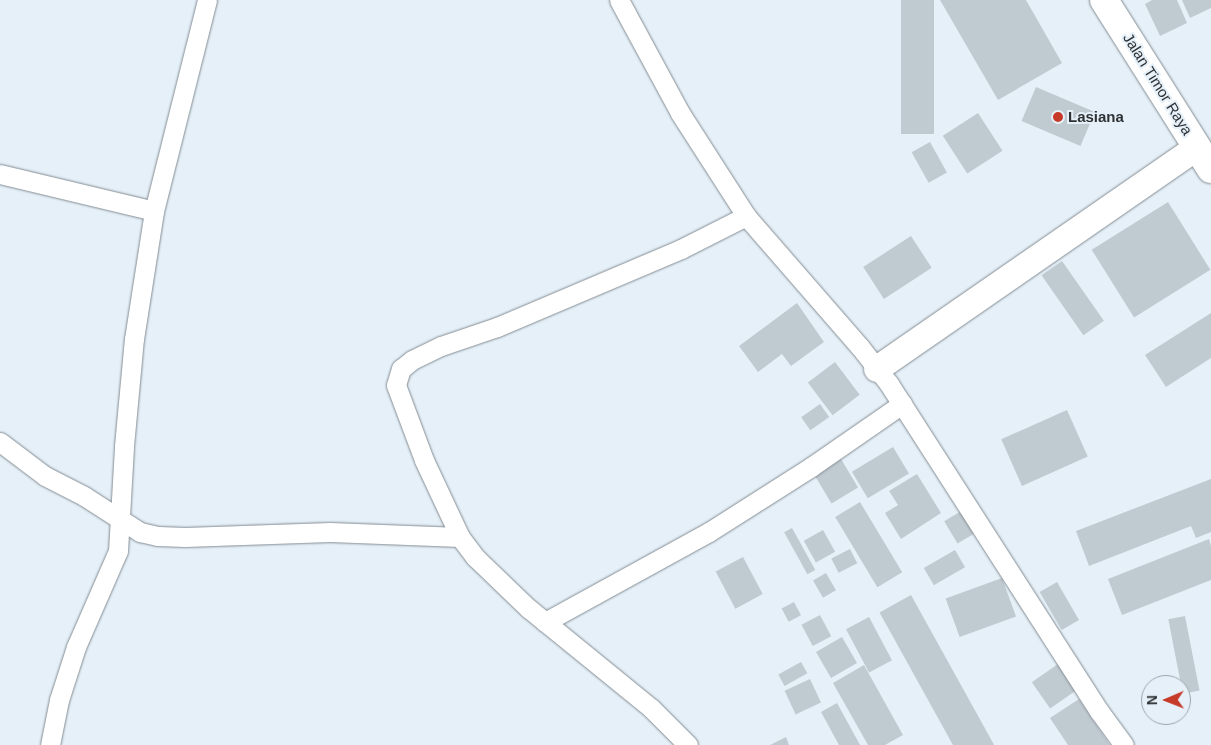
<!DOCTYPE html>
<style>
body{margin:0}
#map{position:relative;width:1211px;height:745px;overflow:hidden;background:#e6f0f8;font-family:Arial,sans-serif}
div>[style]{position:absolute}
.building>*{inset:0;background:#c0cad1;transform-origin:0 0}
.roads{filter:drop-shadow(0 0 1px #838c93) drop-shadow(0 0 1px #838c93)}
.street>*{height:19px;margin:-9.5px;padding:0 9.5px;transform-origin:9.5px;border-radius:9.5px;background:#fff}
.secondary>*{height:26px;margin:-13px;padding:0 13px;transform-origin:13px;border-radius:13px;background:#fff}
.highway>*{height:28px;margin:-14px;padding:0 14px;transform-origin:14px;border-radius:14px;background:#fff}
.dots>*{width:14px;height:14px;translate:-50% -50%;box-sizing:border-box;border:2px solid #e6f0f8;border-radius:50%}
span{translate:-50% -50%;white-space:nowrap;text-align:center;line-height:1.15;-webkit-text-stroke:4px #e6f0f8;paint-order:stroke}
.street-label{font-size:15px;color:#2e3235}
.poi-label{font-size:15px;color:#2e3235;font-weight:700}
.left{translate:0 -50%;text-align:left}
.north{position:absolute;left:1141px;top:675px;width:50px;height:50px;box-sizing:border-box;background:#e6f0f8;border:1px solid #9ca4aa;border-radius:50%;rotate:269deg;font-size:14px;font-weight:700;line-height:20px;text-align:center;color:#2e3235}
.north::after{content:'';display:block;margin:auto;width:18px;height:22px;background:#c63a2a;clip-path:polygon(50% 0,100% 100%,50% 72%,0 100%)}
</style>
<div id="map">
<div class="building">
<div style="left:901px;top:0;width:33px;height:134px"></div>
<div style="clip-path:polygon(940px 0,1026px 0,1062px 63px,998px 100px)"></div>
<div style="clip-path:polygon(1152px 0,1177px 0,1187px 23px,1160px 36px,1145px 4px)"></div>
<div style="clip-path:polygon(1182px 0,1211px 0,1211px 8px,1190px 18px)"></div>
<div style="left:1036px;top:87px;width:64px;height:37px;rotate:23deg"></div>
<div style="left:978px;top:113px;width:45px;height:42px;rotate:57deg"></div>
<div style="left:930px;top:142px;width:35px;height:21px;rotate:61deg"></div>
<div style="left:1168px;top:202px;width:80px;height:90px;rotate:58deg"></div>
<div style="left:911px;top:236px;width:38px;height:57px;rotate:57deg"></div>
<div style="left:1062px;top:261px;width:73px;height:25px;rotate:55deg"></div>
<div style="clip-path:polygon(797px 303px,824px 342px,791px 366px,782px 354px,758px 372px,739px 346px)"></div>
<div style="clip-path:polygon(1211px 313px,1211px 358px,1166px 387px,1145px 355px)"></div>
<div style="left:835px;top:362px;width:41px;height:34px;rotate:53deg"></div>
<div style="left:820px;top:404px;width:16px;height:23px;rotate:55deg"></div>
<div style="left:1067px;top:410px;width:51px;height:72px;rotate:66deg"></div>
<div style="left:893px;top:447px;width:31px;height:48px;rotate:59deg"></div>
<div style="left:838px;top:454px;width:39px;height:31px;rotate:59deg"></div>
<div style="clip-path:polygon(917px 474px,941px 513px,901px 539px,885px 513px,898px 505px,889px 491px)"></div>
<div style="clip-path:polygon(1211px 479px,1211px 532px,1196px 538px,1191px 526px,1089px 566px,1076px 531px)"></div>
<div style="left:860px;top:502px;width:82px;height:29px;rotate:59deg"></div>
<div style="left:963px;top:510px;width:26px;height:22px;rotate:59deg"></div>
<div style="left:792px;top:528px;width:48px;height:9px;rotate:61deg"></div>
<div style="left:823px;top:530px;width:25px;height:22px;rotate:61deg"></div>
<div style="clip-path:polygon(1209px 539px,1211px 546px,1211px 580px,1122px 615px,1108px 579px)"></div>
<div style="left:850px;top:549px;width:16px;height:21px;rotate:63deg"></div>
<div style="left:955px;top:550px;width:20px;height:36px;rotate:60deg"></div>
<div style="left:743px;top:557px;width:42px;height:31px;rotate:62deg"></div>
<div style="left:826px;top:573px;width:20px;height:15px;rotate:60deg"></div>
<div style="left:1002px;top:578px;width:41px;height:60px;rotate:70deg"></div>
<div style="left:1057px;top:582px;width:44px;height:20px;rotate:60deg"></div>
<div style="left:911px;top:595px;width:171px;height:36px;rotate:61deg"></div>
<div style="left:794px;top:602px;width:15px;height:14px;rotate:62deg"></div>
<div style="left:820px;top:615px;width:24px;height:21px;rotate:62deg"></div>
<div style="left:1185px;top:616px;width:76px;height:17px;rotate:79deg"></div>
<div style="left:869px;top:617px;width:49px;height:26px;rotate:62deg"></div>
<div style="left:842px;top:637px;width:30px;height:30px;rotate:60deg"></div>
<div style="left:801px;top:662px;width:13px;height:26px;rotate:61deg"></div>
<div style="left:1058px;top:664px;width:32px;height:32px;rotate:55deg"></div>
<div style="clip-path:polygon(864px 665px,903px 735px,885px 745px,868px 745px,833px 683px)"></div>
<div style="left:810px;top:679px;width:26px;height:28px;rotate:65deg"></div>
<div style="clip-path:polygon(1079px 699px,1110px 745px,1068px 745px,1050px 718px)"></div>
<div style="clip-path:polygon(837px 703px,860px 745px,839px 745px,821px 712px)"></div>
<div style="clip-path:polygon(786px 737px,789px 745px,770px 745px)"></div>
</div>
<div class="roads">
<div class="street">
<div style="left:619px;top:0;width:128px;rotate:61.6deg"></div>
<div style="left:680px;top:113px;width:122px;rotate:57.3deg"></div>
<div style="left:746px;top:216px;width:174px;rotate:49deg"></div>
<div style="left:860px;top:347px;width:47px;rotate:51.9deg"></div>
<div style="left:889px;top:384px;width:389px;rotate:57.3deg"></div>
<div style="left:1099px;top:711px;width:42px;rotate:53.7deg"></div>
<div style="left:0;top:174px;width:158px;rotate:13.5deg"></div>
<div style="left:0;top:442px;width:56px;rotate:37.1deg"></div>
<div style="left:45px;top:476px;width:44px;rotate:27.1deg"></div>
<div style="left:84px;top:496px;width:67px;rotate:32.7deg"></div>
<div style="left:140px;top:532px;width:18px;rotate:13deg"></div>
<div style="left:158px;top:536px;width:27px;rotate:2deg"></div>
<div style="left:185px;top:537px;width:145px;rotate:-2deg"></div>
<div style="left:330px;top:532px;width:130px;rotate:2.2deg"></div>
<div style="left:545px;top:622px;width:187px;rotate:-28.8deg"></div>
<div style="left:709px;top:532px;width:121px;rotate:-32.5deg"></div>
<div style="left:811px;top:467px;width:111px;rotate:-34.7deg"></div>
<div style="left:50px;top:745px;width:46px;rotate:-78.7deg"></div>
<div style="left:59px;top:700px;width:56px;rotate:-72.2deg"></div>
<div style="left:76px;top:647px;width:105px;rotate:-66.4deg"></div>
<div style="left:118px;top:551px;width:105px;rotate:-86.7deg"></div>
<div style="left:124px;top:446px;width:107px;rotate:-84.7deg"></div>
<div style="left:134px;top:339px;width:130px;rotate:-81.1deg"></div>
<div style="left:154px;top:211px;width:218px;rotate:-75.9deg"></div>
<div style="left:688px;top:745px;width:52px;rotate:-135deg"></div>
<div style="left:651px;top:708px;width:157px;rotate:-140.9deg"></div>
<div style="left:529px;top:609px;width:75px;rotate:-136.1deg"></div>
<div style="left:475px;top:557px;width:25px;rotate:-127deg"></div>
<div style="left:460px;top:537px;width:85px;rotate:-115.1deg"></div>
<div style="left:424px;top:460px;width:80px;rotate:-110.5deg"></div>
<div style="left:396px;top:385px;width:17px;rotate:-73deg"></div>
<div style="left:401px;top:369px;width:14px;rotate:-39deg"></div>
<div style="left:412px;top:360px;width:32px;rotate:-26deg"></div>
<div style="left:441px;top:346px;width:59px;rotate:-18.7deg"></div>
<div style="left:497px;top:327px;width:200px;rotate:-23deg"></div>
<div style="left:681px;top:249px;width:73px;rotate:-26.9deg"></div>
</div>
<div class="secondary">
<div style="left:877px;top:369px;width:390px;rotate:-34.7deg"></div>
</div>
<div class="highway">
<div style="left:1104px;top:0;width:200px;rotate:57.7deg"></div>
</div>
</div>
<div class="dots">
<div style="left:1058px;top:117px;background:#c63a2a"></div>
</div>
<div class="street-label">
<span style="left:1158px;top:84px;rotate:58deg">Jalan Timor Raya</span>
</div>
<div class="poi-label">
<span class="left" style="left:1068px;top:117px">Lasiana</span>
</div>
<div class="north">N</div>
</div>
